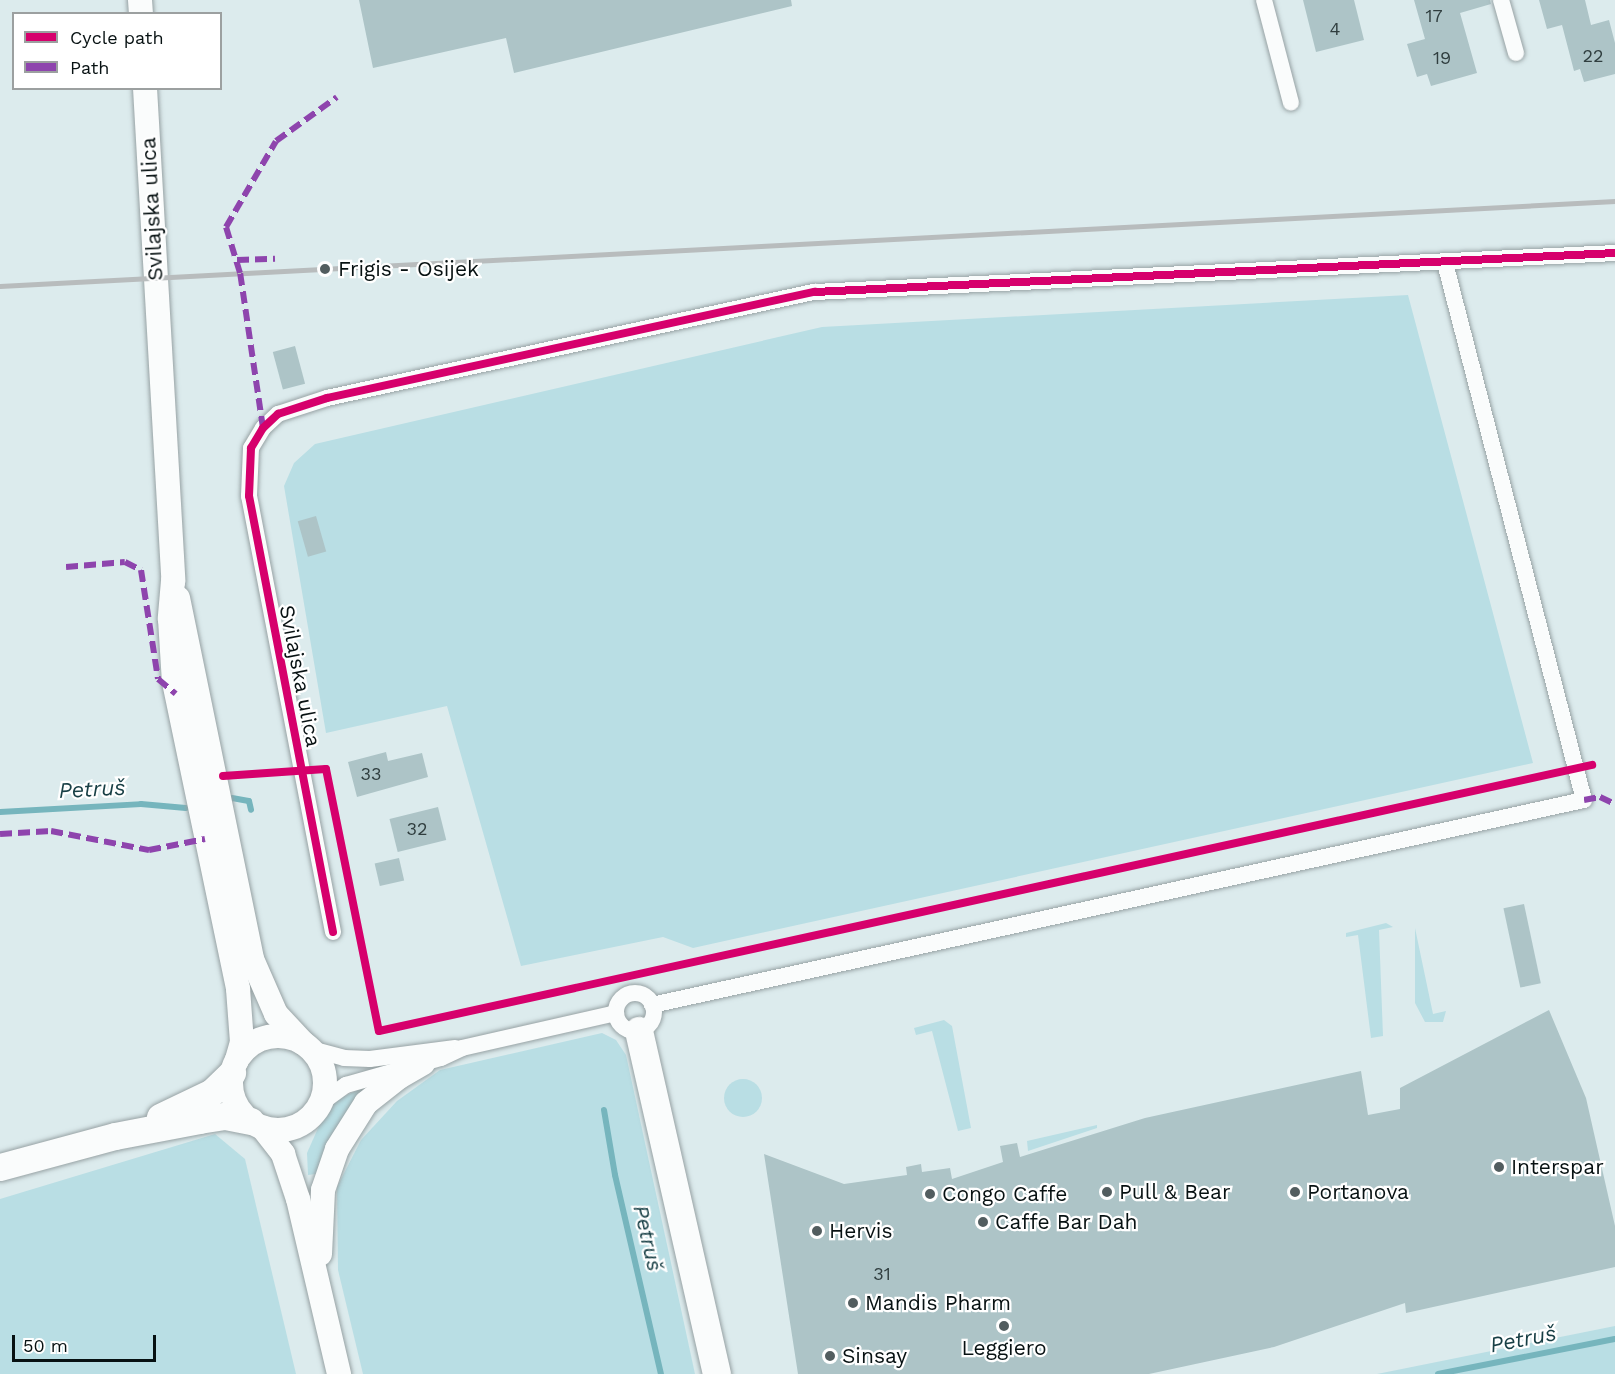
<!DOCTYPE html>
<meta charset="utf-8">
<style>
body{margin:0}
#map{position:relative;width:1615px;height:1374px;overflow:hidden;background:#dcebed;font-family:"Work Sans",sans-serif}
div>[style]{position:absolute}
.green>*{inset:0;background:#b9dee4}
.round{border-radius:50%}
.stream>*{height:6px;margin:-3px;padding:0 3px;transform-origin:3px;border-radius:3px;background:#76b5bd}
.building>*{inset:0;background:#adc4c7;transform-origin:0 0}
.roads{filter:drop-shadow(0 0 2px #97a2a4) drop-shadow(0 0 2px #97a2a4)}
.minor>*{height:16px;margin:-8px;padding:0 8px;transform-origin:8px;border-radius:8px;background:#fafcfc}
.minor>.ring{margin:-8px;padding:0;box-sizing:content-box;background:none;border:16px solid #fafcfc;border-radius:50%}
.secondary>*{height:24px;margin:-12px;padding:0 12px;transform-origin:12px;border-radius:12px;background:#fafcfc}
.secondary>.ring{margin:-12px;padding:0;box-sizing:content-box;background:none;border:24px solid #fafcfc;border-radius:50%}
.primary>*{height:27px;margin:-13.5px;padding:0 13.5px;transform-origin:13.5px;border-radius:13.5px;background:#fafcfc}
.trunk>*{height:28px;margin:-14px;padding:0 14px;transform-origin:14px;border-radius:14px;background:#fafcfc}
.rail>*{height:4.5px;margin:-2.25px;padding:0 2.25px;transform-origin:2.25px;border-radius:2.25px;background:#b8bcbd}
.quiet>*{height:6px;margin-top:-3px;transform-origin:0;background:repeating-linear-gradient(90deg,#8e44ad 0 12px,transparent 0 18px)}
.cycleway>*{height:8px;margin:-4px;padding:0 4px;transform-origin:4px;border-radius:4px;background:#d6006c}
.dots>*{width:16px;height:16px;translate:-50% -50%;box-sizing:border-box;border:3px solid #fff;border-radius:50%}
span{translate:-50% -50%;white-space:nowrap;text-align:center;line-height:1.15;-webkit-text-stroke:4.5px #fff;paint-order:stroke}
.number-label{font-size:18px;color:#303e3f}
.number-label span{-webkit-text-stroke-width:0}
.street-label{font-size:21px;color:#071112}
.poi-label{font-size:21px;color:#071112}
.left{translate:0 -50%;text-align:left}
.water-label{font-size:22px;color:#183f45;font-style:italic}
.legend{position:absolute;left:12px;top:12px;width:210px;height:78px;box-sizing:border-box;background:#fff;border:2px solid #9ca0a0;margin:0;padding:8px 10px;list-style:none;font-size:18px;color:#071112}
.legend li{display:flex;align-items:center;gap:12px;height:30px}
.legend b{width:30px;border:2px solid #9ca0a0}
.scale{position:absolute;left:12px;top:1335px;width:144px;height:27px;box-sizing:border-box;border:3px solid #071112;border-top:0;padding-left:8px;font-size:18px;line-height:21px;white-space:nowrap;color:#071112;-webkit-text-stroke:4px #fff;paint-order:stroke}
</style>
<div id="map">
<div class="green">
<div style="clip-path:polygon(1408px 295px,1533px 763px,693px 948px,663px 937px,521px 966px,447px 706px,326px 733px,284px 486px,294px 463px,315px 444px,822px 327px)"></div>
<div style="clip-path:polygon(1386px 923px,1393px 927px,1379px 930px,1383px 1036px,1371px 1038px,1358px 935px,1346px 937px,1346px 933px)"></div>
<div style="clip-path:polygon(1415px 928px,1433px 1014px,1446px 1011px,1443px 1022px,1425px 1022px,1415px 1003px)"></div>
<div style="clip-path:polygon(944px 1020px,952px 1026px,971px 1128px,958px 1131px,932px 1031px,916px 1035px,914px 1028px)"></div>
<div style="clip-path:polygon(602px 1033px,616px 1040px,626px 1055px,695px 1374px,363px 1374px,338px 1270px,337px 1187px,361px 1140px,397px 1101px,440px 1070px)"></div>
<div class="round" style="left:724px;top:1079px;width:38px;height:38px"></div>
<div style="clip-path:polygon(365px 1087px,316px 1174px,308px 1175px,307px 1153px,323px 1117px,338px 1099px)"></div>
<div style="clip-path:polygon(1097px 1125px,1097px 1128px,1028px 1151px,1027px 1141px)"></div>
<div style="clip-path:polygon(215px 1134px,245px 1159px,296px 1374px,0 1374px,0 1199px)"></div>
<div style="clip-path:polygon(1615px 1326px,1615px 1374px,1377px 1374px)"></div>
</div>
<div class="stream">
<div style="left:232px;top:798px;width:17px;rotate:10deg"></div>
<div style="left:249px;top:801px;width:9px;rotate:77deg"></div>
<div style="left:0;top:812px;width:141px;rotate:-3.2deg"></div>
<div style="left:141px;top:804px;width:45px;rotate:5.1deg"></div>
<div style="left:604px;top:1110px;width:66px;rotate:80.4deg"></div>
<div style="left:615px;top:1175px;width:204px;rotate:77deg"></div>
<div style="left:1438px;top:1374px;width:180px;rotate:-11.2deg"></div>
</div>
<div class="building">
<div style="clip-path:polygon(359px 0,791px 0,792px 6px,514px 73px,506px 38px,373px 68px)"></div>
<div style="clip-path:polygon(1303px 0,1354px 0,1364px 40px,1316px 52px)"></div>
<div style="clip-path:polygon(1414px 0,1490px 0,1491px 4px,1460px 13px,1477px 73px,1431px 86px,1427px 74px,1417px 77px,1407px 44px,1425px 39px)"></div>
<div style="clip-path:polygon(1539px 0,1585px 0,1591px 25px,1609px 20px,1615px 43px,1615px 74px,1584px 82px,1580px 69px,1574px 71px,1562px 25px,1547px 29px)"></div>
<div style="left:295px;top:346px;width:39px;height:23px;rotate:75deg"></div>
<div style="left:316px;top:516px;width:37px;height:19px;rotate:74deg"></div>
<div style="clip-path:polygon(386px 752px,388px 761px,422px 753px,428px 777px,357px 797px,348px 762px)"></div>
<div style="left:438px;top:807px;width:34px;height:50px;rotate:76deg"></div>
<div style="left:399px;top:858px;width:23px;height:25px;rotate:77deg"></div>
<div style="left:1524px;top:904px;width:81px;height:21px;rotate:78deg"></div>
<div style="clip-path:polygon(1549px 1010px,1586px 1098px,1615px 1226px,1615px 1267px,1406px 1313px,1405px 1303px,1274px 1347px,1149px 1374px,798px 1374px,764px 1154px,844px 1184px,907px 1175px,906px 1167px,921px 1164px,922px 1172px,950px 1168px,952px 1179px,1003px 1162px,1000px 1146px,1017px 1143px,1020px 1157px,1145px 1118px,1361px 1071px,1368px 1115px,1400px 1109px,1400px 1088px)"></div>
</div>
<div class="roads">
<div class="minor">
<div style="left:1264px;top:0;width:106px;rotate:75.3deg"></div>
<div style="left:1501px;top:0;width:55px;rotate:74.2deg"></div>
<div style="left:333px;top:932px;width:444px;rotate:-100.9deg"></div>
<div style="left:249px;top:496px;width:48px;rotate:-87.6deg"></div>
<div style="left:251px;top:448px;width:23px;rotate:-59deg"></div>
<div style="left:263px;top:428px;width:21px;rotate:-43deg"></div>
<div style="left:278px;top:414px;width:52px;rotate:-18.1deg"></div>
<div style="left:327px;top:398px;width:499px;rotate:-12.3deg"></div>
<div style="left:815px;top:292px;width:801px;rotate:-2.79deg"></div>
<div class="ring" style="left:616px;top:993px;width:22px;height:22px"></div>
<div style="left:652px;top:1005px;width:954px;rotate:-12.41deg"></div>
<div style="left:1584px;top:800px;width:555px;rotate:-104.51deg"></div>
<div style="left:311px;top:1049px;width:34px;rotate:15deg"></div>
<div style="left:344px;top:1058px;width:26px;rotate:2deg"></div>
<div style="left:370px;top:1059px;width:86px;rotate:-7.4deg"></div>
<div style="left:321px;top:1103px;width:31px;rotate:-36deg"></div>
<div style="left:346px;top:1085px;width:99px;rotate:-15.9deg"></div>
<div style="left:441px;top:1058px;width:23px;rotate:-25deg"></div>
<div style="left:462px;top:1048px;width:158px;rotate:-12.8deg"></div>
</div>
<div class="secondary">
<div style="left:140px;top:0;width:14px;rotate:86deg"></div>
<div style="left:145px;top:88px;width:494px;rotate:86.7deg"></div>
<div style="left:173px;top:581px;width:38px;rotate:95deg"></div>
<div style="left:170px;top:619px;width:63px;rotate:86.4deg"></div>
<div style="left:174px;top:682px;width:314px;rotate:78.2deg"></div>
<div style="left:238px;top:989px;width:53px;rotate:85.7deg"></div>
<div style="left:242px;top:1042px;width:19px;rotate:106deg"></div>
<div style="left:178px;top:598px;width:369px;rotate:78.4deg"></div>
<div style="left:252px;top:959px;width:60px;rotate:66.4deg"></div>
<div style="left:276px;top:1014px;width:40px;rotate:47deg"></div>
<div class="ring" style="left:231px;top:1036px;width:70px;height:70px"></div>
<div style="left:263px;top:1128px;width:33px;rotate:52deg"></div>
<div style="left:283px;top:1154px;width:47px;rotate:71.6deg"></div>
<div style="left:298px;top:1199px;width:180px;rotate:76.8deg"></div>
<div style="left:320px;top:1254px;width:64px;rotate:-87.3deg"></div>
<div style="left:323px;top:1190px;width:43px;rotate:-71.1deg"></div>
<div style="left:337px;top:1149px;width:54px;rotate:-57.8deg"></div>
<div style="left:366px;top:1103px;width:42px;rotate:-38.2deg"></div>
<div style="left:399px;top:1077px;width:28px;rotate:-30deg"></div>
</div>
<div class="primary">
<div style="left:160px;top:1117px;width:58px;rotate:-25.7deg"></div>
<div style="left:212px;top:1092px;width:28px;rotate:-44deg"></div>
<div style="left:0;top:1167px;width:119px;rotate:-15.1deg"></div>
<div style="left:115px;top:1136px;width:86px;rotate:-10.8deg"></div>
<div style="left:199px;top:1120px;width:26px;rotate:-9deg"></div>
<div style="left:225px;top:1116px;width:26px;rotate:11deg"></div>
</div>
<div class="trunk">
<div style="left:639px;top:1031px;width:352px;rotate:77.2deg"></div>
</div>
</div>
<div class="rail">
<div style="left:0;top:286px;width:1617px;rotate:-3.01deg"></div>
</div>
<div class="quiet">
<div style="left:237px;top:260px;width:38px;rotate:-2deg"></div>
<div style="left:263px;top:428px;width:157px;rotate:-98.4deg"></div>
<div style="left:240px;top:273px;width:48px;rotate:-106.9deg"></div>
<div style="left:226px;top:227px;width:99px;rotate:-59.8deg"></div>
<div style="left:276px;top:141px;width:75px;rotate:-35.8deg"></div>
<div style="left:66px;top:567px;width:59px;rotate:-4.8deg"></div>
<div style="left:125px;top:562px;width:18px;rotate:27deg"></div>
<div style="left:141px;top:570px;width:110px;rotate:81.1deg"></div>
<div style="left:158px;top:679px;width:23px;rotate:40deg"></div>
<div style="left:1584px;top:800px;width:16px;rotate:-11deg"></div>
<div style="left:1600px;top:797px;width:17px;rotate:25deg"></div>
<div style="left:0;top:834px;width:51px;rotate:-3.4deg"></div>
<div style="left:51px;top:831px;width:100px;rotate:11deg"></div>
<div style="left:149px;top:850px;width:57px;rotate:-11.1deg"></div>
</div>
<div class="cycleway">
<div style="left:223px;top:776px;width:103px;rotate:-3.9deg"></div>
<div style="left:326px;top:769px;width:267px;rotate:78.6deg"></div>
<div style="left:379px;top:1031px;width:1242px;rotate:-12.37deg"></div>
<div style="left:333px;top:932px;width:444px;rotate:-100.9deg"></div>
<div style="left:249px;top:496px;width:48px;rotate:-87.6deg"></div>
<div style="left:251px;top:448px;width:23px;rotate:-59deg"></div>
<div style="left:263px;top:428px;width:21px;rotate:-43deg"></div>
<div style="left:278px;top:414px;width:52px;rotate:-18.1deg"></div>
<div style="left:327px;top:398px;width:499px;rotate:-12.3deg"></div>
<div style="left:815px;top:292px;width:801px;rotate:-2.79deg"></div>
</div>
<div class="dots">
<div style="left:325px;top:269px;background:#525d5f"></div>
<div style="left:1499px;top:1167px;background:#525d5f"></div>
<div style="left:1107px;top:1192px;background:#525d5f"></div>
<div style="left:1295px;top:1192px;background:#525d5f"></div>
<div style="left:930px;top:1194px;background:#525d5f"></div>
<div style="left:983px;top:1222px;background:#525d5f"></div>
<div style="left:817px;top:1231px;background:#525d5f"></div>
<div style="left:853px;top:1303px;background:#525d5f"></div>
<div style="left:1004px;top:1326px;background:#525d5f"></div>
<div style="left:830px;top:1356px;background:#525d5f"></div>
</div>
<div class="number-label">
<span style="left:1434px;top:16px">17</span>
<span style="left:1335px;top:29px">4</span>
<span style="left:1593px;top:56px">22</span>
<span style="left:1442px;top:58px">19</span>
<span style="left:371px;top:774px">33</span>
<span style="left:417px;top:829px">32</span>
<span style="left:882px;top:1274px">31</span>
</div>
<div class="street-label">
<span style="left:152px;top:209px;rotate:-93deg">Svilajska ulica</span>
<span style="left:300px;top:676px;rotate:79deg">Svilajska ulica</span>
</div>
<div class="poi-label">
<span class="left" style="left:338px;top:269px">Frigis - Osijek</span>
<span class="left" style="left:1511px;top:1167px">Interspar</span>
<span class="left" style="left:1119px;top:1192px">Pull &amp; Bear</span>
<span class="left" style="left:1307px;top:1192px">Portanova</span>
<span class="left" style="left:942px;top:1194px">Congo Caffe</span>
<span class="left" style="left:995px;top:1222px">Caffe Bar Dah</span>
<span class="left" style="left:829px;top:1231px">Hervis</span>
<span class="left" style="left:865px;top:1303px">Mandis Pharm</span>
<span style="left:1004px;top:1348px">Leggiero</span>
<span class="left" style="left:842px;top:1356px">Sinsay</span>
</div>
<div class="water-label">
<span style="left:92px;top:789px;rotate:-3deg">Petruš</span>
<span style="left:648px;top:1238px;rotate:77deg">Petruš</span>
<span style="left:1523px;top:1339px;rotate:-11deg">Petruš</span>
</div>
<ul class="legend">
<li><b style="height:8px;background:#d6006c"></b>Cycle path</li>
<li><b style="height:8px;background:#8e44ad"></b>Path</li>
</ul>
<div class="scale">50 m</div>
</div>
